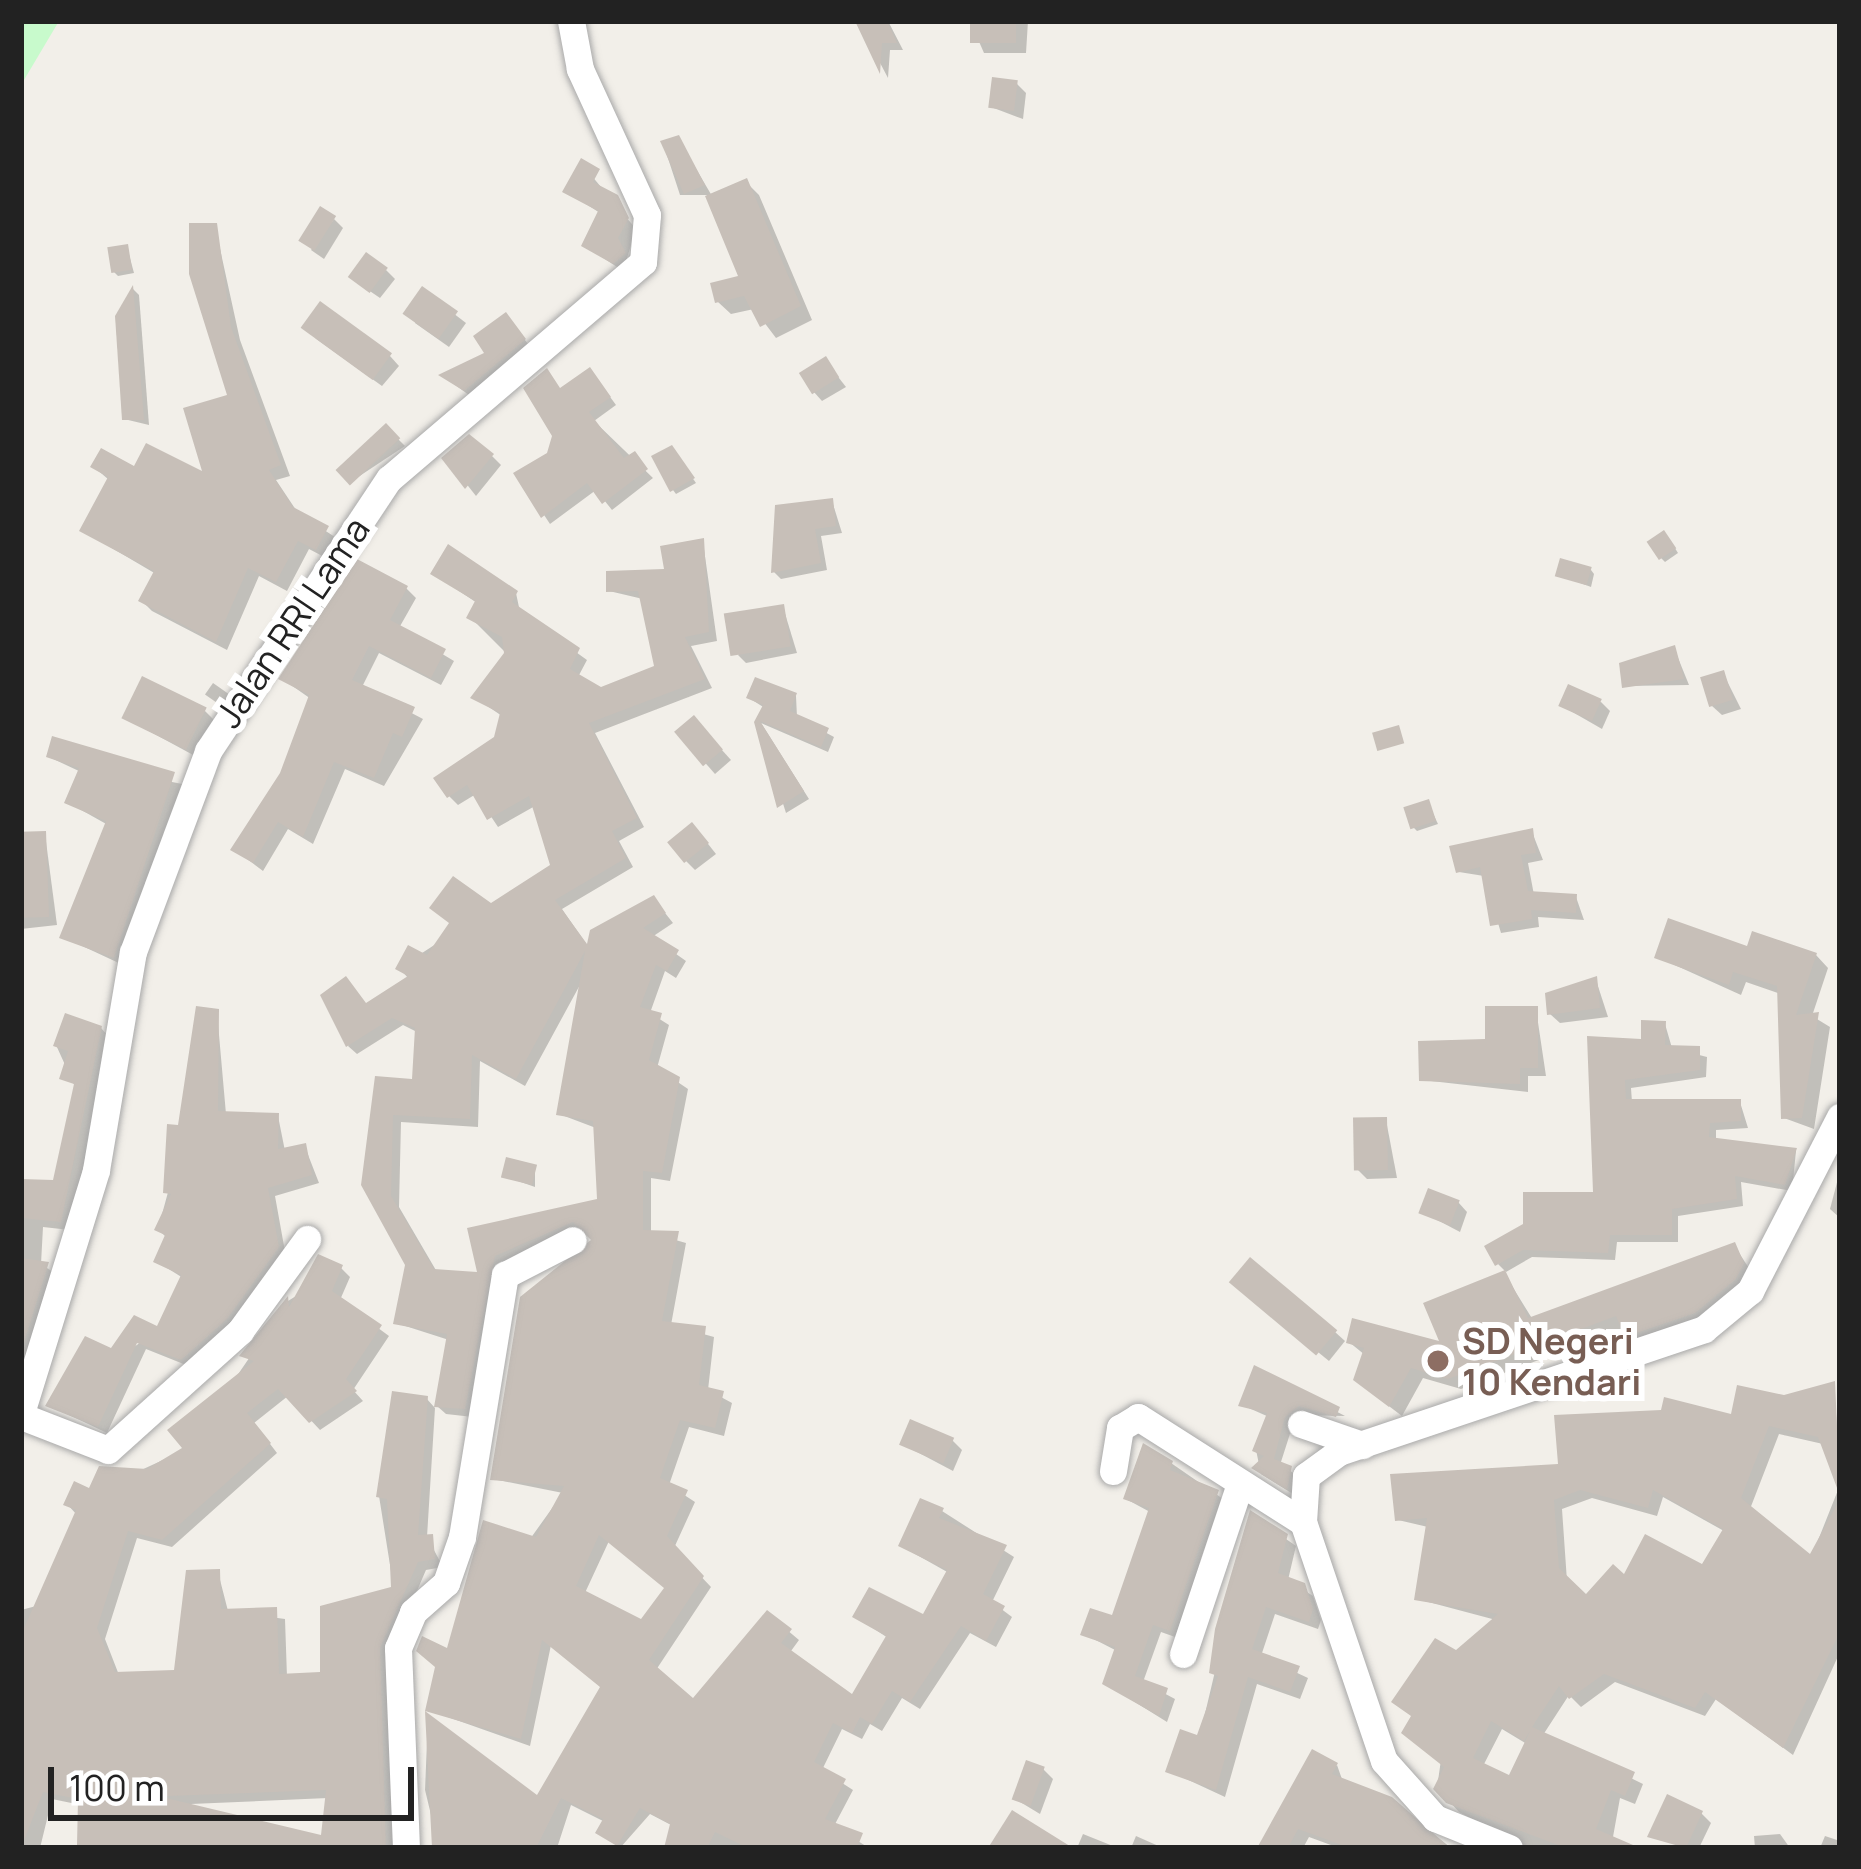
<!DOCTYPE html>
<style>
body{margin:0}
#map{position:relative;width:1861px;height:1869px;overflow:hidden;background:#f2efe9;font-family:Manrope,sans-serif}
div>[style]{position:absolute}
.park>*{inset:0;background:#c8facc}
.shadow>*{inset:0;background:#0003;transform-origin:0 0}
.building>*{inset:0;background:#c7bfb8;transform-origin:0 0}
.roads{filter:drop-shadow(0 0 3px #a9a9a9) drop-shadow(0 0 3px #a9a9a9)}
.minor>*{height:27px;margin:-13.5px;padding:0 13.5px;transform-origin:13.5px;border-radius:13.5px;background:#fff}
.dots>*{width:33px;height:33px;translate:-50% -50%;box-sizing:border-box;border:6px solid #fff;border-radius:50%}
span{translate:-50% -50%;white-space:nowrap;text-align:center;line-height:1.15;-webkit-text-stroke:12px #fff;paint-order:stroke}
.street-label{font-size:36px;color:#222}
.education-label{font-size:36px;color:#785e54;font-weight:700}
.left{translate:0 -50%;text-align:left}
.frame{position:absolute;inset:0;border:24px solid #222;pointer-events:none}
.scale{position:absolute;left:48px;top:1767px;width:366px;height:54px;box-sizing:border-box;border:6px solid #222;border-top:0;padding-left:15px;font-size:36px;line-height:42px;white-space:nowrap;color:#222;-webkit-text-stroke:9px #fff;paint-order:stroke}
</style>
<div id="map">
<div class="park">
<div style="clip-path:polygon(21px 21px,59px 21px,21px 85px)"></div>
</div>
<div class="shadow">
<div style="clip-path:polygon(858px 21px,888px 21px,903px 50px,890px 50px,888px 78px)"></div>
<div style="clip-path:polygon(970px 21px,1028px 21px,1026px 53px,984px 53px)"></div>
<div style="clip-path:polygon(1016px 83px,1026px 93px,1023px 119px,991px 107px)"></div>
<div style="clip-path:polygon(678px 138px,712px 196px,746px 182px,759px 195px,812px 320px,776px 338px,754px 309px,731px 314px,718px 302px,742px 278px,708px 195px,680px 195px,663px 143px)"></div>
<div style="clip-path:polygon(581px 163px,636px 229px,623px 271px,584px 245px,600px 213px,566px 191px)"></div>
<div style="clip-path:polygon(334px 219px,343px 228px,324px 259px,311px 250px)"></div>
<div style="clip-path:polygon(215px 226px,240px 340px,290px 476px,276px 480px,298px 513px,338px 539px,328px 559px,309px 549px,287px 591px,259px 576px,227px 650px,152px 611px,142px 601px,156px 574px,83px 531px,109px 480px,94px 467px,206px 477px,231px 397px)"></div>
<div style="clip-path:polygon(127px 247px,134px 273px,118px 276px,114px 272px)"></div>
<div style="clip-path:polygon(386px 270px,395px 279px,380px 298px,361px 285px)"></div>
<div style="clip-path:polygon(132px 288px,139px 295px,149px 425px,124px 419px,118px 317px)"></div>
<div style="clip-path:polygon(423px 290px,466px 323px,449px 347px,415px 323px)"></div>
<div style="clip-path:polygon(513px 324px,531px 348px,473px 398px,443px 376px,489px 354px)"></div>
<div style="clip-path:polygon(315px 338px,390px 356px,399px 366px,382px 386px)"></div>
<div style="clip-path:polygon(825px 360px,846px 387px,822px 401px,813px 391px)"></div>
<div style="clip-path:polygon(597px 379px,616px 405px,594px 421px,653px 478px,612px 510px,596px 490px,550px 524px,517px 474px,550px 455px,562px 391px)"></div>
<div style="clip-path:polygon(386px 427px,405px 446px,349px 483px,342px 475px)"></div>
<div style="clip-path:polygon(675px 453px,696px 483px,676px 494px,673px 490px)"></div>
<div style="clip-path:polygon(492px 456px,501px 465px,476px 496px,446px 458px)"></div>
<div style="clip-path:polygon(832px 501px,842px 533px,821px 536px,827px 570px,781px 579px,774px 572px)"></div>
<div style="clip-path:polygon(1668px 537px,1678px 553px,1665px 562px,1661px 558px)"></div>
<div style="clip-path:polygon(evenodd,703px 542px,717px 641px,691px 646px,712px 688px,595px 733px,644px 827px,619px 841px,633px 867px,562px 909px,589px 948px,654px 899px,673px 923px,652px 937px,686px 961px,676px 978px,665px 971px,650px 1013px,669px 1025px,657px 1068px,688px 1089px,670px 1181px,651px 1178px,651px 1233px,686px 1243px,671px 1325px,714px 1337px,708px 1390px,732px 1403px,724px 1436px,689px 1427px,669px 1485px,695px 1502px,674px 1548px,711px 1587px,656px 1670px,693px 1702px,768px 1614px,799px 1640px,791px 1651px,853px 1698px,888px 1638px,855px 1616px,924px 1618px,949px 1573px,901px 1546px,942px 1511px,1014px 1557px,992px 1602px,1012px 1617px,996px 1647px,970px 1633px,920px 1709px,902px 1698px,882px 1731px,870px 1724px,862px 1739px,842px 1729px,822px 1770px,853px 1790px,834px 1826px,869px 1848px,667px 1848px,673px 1826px,650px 1814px,620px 1848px,599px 1832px,605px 1822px,571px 1805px,557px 1848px,439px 1848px,425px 1790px,428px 1717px,538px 1799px,603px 1688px,551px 1645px,530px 1746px,428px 1710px,449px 1652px,563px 1493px,493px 1479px,595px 1240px,584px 1229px,503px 1264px,473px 1417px,446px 1414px,437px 1406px,449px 1340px,396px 1323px,408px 1265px,364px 1184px,378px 1079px,415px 1082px,417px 1032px,403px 1025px,357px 1054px,348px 1046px,367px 1005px,409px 979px,399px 968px,554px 867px,535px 806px,498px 827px,476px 794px,458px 805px,449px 796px,497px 739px,502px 716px,474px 697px,507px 654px,470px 617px,477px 603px,434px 574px,516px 593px,520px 612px,587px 660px,578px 677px,601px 690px,657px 667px,643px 599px,609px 591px,667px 572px,703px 542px,581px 983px,559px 1114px,596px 1128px,600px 1202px,470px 1231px,481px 1275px,437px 1272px,399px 1207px,401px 1122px,478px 1127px,480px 1061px,525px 1086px,581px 983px,703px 542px,609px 1541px,667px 1588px,642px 1623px,584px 1595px,609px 1541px)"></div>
<div style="clip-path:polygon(1594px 574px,1591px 587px,1559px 575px,1591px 570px)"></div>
<div style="clip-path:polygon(406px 588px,416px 598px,399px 628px,454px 661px,441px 685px,379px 653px,362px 687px,423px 719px,384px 786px,345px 769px,313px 844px,288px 829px,263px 871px,234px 849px,283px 774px,311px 699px,281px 678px)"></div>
<div style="clip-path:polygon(783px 607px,797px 653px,746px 663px,738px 655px)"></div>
<div style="clip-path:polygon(1674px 648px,1689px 685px,1625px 686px)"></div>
<div style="clip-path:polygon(1723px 673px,1741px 709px,1722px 715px,1712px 706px)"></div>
<div style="left:213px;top:683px;width:21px;height:14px;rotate:35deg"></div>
<div style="clip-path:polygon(796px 696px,797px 717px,834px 737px,828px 752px,761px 723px,809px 799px,786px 813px,757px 722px,765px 708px,749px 698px)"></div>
<div style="clip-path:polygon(1601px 702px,1610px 711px,1602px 729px,1562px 706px)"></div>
<div style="clip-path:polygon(205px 711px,214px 720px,195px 756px,125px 718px)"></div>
<div style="clip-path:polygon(703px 729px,731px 760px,715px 774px,679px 733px)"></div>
<div style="clip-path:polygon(49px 757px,182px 784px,123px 965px,63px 937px,108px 825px,67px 802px,81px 772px)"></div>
<div style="clip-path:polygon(1428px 803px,1438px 824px,1417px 831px,1413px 827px)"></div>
<div style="clip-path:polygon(1532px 832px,1543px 860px,1528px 863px,1534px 895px,1576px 897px,1584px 920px,1538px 917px,1539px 927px,1501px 933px,1484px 876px,1459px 872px)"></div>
<div style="clip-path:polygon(45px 834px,57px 925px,21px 929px,21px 835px)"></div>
<div style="clip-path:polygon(701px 835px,716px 854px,695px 870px,686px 861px)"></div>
<div style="clip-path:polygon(1749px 950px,1816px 955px,1828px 968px,1812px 1016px,1830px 1027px,1814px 1129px,1784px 1118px,1781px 994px,1746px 982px,1741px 995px,1657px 957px)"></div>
<div style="clip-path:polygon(1596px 980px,1608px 1017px,1560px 1023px,1550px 1014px)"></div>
<div style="clip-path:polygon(1536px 1009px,1546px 1076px,1528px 1076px,1528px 1092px,1422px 1080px)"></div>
<div style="clip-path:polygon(217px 1012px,226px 1114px,278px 1116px,285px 1151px,305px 1147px,319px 1183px,275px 1196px,286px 1257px,235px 1327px,191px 1367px,146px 1349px,107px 1433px,48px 1405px,159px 1330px,183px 1278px,156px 1261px,167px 1238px,158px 1229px)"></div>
<div style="clip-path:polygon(1665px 1024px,1672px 1048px,1707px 1057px,1706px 1077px,1631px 1088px,1632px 1102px,1740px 1102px,1748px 1128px,1716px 1130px,1716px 1141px,1796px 1151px,1792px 1191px,1741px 1182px,1743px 1206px,1678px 1216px,1678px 1242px,1617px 1242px,1615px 1260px,1532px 1257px,1506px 1272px,1498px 1264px,1596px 1195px,1590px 1040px,1643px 1043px)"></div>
<div style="clip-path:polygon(101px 1028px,110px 1038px,70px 1230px,43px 1227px,41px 1264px,56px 1274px,21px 1375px,21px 1182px,56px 1184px,76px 1089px,56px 1045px)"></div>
<div style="clip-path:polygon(1386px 1120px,1397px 1178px,1367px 1179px,1357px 1169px)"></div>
<div style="clip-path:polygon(535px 1168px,535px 1187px,504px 1176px)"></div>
<div style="clip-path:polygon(1840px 1171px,1840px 1218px,1830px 1209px)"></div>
<div style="clip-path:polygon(1458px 1202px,1467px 1212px,1460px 1232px,1422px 1212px)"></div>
<div style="clip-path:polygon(1734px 1245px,1754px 1276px,1707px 1324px,1639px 1346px,1625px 1328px,1461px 1389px,1423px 1378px,1402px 1416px,1369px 1391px,1365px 1355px,1349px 1342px,1444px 1346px,1504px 1273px,1533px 1320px)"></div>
<div style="clip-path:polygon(evenodd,341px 1268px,350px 1277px,340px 1300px,389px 1336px,353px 1390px,363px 1401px,320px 1430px,288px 1396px,254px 1423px,277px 1453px,172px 1547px,137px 1538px,105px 1639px,119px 1675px,176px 1672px,218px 1572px,228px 1611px,285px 1619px,287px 1677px,323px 1675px,394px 1590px,379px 1496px,426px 1398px,435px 1408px,427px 1537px,443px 1567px,426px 1570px,388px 1658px,399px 1848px,80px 1848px,81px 1805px,52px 1799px,40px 1848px,21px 1848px,21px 1610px,40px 1605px,77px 1515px,67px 1504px,187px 1449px,288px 1301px,341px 1268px,328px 1798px,324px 1839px,190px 1805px,191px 1804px,328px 1798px)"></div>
<div style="clip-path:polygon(1243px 1291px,1335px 1332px,1345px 1341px,1329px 1361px)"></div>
<div style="clip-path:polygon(1255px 1369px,1345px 1416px,1296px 1415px,1280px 1465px,1297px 1475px,1293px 1494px,1261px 1474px,1256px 1450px,1269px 1417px,1242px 1405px)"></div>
<div style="clip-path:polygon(evenodd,1834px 1384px,1840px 1473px,1823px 1444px,1779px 1434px,1750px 1509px,1811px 1558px,1840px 1485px,1840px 1652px,1793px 1755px,1716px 1699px,1705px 1716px,1615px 1682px,1581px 1707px,1569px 1695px,1543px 1735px,1643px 1784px,1635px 1804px,1620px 1798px,1611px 1848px,1526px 1848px,1459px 1812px,1437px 1788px,1456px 1654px,1496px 1620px,1417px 1599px,1428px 1527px,1398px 1520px,1834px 1384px,1663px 1497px,1724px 1531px,1703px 1567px,1625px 1579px,1586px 1598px,1567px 1581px,1562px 1509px,1592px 1498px,1657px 1516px,1663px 1497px,1834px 1384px,1502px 1729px,1527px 1744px,1510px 1779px,1483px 1766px,1502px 1729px)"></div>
<div style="clip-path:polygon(953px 1441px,962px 1450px,953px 1471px,902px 1444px)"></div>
<div style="clip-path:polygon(1171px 1463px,1226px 1501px,1178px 1638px,1161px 1632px,1143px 1682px,1175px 1699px,1167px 1722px,1106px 1684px,1117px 1651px,1084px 1634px,1113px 1619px,1150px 1512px,1126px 1499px)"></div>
<div style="clip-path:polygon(1252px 1515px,1296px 1546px,1288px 1580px,1313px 1596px,1321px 1620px,1318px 1629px,1275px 1614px,1261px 1656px,1308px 1678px,1300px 1699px,1257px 1684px,1225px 1797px,1169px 1771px,1199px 1739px)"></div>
<div style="clip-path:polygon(1337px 1765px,1343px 1782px,1391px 1800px,1451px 1848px,1339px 1848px,1309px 1837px,1303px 1848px,1261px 1848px)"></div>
<div style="clip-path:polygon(1043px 1769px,1053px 1779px,1040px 1814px,1015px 1799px)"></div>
<div style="clip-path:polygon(1701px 1813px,1711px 1823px,1699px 1848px,1651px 1837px)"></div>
<div style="clip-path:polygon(1083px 1834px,1113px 1846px,1115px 1848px,1077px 1848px)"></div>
<div style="clip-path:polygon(1780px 1834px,1790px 1848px,1755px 1848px,1754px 1836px)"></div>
<div style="clip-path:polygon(1136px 1836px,1163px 1848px,1131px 1848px)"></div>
<div style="clip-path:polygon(1825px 1836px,1840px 1841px,1840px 1848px,1820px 1848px)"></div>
</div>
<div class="building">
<div style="clip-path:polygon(855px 21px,887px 21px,897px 43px,882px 43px,880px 74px)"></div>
<div style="left:970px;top:21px;width:46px;height:22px"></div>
<div style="left:992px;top:77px;width:26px;height:31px;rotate:7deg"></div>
<div style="clip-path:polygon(679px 135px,705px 185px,684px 194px,660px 141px)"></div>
<div style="clip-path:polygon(581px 158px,600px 169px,593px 182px,618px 195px,629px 218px,618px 238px,626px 253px,613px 264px,581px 246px,598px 211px,562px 192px)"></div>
<div style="clip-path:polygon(747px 178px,801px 306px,760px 327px,744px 296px,715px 303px,710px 283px,738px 276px,705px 196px)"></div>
<div style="left:320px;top:206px;width:19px;height:41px;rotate:32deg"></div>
<div style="clip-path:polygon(189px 223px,217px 223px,231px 327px,281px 465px,269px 470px,293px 507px,329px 526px,316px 550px,298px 541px,276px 582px,248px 568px,216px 642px,138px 601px,154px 571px,79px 531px,108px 477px,90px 467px,101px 448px,134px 466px,146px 443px,202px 471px,183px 408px,227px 395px,189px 274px)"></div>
<div style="left:128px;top:244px;width:26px;height:21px;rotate:81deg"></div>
<div style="left:366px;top:252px;width:27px;height:31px;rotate:36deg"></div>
<div style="clip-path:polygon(133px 285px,144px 420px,122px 420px,115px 316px)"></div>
<div style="left:422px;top:286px;width:44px;height:34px;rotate:35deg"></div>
<div style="left:320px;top:301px;width:89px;height:33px;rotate:36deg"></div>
<div style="clip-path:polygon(506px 312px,526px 339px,464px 391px,438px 375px,484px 353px,473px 336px)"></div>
<div style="left:826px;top:356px;width:25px;height:32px;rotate:58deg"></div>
<div style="clip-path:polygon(590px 367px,611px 397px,589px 412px,624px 458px,635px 451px,648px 469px,602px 504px,587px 483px,541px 518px,513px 473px,547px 453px,552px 436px,523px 388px,547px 368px,560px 388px)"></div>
<div style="left:386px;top:423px;width:21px;height:69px;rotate:47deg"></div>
<div style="clip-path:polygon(469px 434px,494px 454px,465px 489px,441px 458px)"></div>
<div style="clip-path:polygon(672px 445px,695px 478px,670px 492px,651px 456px)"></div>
<div style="clip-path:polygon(833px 498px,836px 526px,815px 529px,821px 563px,771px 573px,775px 505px)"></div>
<div style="left:1664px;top:530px;width:22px;height:21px;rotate:56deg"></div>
<div style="clip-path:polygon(evenodd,704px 538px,709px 632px,685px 637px,705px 679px,589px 723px,637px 818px,612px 831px,626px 858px,555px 900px,587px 944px,590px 930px,654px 895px,666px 913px,643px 928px,679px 950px,667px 971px,656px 965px,640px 1007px,662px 1013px,649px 1060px,680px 1077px,662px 1173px,643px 1171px,643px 1230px,679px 1231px,662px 1321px,706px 1326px,699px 1385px,724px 1391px,715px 1428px,680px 1420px,660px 1478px,688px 1490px,667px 1536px,704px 1576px,649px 1660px,693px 1698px,767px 1610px,792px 1629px,781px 1643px,852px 1694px,886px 1636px,852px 1617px,869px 1587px,923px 1614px,947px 1570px,898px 1546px,920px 1498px,944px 1508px,939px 1518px,1007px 1545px,983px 1594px,1005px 1606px,986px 1641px,961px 1626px,910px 1702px,892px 1691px,872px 1724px,860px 1717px,852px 1733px,833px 1723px,814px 1762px,846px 1779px,825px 1819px,863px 1833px,857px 1848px,748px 1848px,715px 1832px,707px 1848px,664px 1848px,670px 1824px,640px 1808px,617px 1846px,595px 1833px,603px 1819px,561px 1798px,536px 1848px,432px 1848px,425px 1711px,537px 1795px,600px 1687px,542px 1640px,521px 1739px,425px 1711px,435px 1667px,416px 1651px,422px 1636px,447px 1648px,483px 1520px,536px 1537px,564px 1486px,490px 1480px,520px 1297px,591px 1240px,573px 1222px,495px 1256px,465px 1409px,434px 1407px,447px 1334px,393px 1324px,405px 1265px,361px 1185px,375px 1076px,412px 1079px,415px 1028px,392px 1018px,346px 1047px,320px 995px,346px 976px,366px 1003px,408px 976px,395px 969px,408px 945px,427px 955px,449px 923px,429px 908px,453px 876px,491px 903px,550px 865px,529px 796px,487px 820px,467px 785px,447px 798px,433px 778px,494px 737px,500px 713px,470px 698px,504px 653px,502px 637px,466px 618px,475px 601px,430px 574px,448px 544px,518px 591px,512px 602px,580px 648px,570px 669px,601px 687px,654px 666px,638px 591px,606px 592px,606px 571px,664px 569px,660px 546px,704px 538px,585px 951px,556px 1115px,593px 1121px,597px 1199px,467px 1228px,477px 1272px,434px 1269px,391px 1196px,393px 1115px,470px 1119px,472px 1055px,516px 1079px,585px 951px,704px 538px,599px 1535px,664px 1588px,641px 1619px,576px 1586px,599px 1535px)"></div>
<div style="left:1560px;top:558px;width:33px;height:19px;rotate:16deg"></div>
<div style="clip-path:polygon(357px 559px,408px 586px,390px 620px,446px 649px,431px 678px,369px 646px,352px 680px,415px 707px,402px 737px,393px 733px,374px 778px,334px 762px,303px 837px,278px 822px,253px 863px,230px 850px,280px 773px,309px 695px,278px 679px)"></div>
<div style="left:784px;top:604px;width:43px;height:61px;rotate:81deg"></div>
<div style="clip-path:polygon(1675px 645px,1684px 679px,1622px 688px,1619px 663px)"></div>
<div style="left:1724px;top:670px;width:31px;height:25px;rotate:73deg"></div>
<div style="left:142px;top:676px;width:72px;height:47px;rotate:26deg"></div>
<div style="clip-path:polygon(755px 677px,797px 693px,790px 711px,829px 728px,821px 747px,760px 721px,804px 791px,777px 808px,754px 722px,763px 705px,746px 698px)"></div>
<div style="left:1568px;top:684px;width:37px;height:24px;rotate:24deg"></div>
<div style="left:694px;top:715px;width:45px;height:26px;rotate:50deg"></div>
<div style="left:1399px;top:725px;width:19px;height:28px;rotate:74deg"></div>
<div style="clip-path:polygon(52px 736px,175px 772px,114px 958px,59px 938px,106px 821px,64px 803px,79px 768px,46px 757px)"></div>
<div style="left:1429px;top:799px;width:23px;height:27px;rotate:72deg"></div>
<div style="left:692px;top:822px;width:27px;height:32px;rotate:51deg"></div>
<div style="clip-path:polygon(1533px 828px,1536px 853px,1521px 855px,1528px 891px,1577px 894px,1576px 913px,1531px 910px,1532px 919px,1490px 926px,1480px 867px,1456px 873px,1449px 846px)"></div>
<div style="left:46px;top:831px;width:86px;height:25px;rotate:88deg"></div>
<div style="clip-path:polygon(1668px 918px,1747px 946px,1752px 931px,1817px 953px,1796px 1015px,1819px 1012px,1802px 1118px,1781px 1119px,1777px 986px,1733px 972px,1729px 985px,1654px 958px)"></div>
<div style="clip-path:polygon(1597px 976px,1600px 1008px,1547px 1015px,1545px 993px)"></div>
<div style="clip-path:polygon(196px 1006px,219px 1009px,218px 1111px,279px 1113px,278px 1149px,306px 1143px,312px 1175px,268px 1188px,279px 1247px,227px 1319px,181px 1360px,137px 1343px,98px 1427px,45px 1406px,85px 1336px,111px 1348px,134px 1315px,157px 1326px,181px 1275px,153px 1262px,165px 1235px,154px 1230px,171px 1194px,163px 1193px,167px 1124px,178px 1125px)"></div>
<div style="clip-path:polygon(1485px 1006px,1538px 1006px,1538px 1068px,1520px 1068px,1520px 1084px,1419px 1081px,1418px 1041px,1485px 1039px)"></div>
<div style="clip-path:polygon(65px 1013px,102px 1026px,61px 1222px,21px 1218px,21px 1179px,53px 1180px,74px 1084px,59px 1079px,68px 1051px,53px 1046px)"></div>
<div style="clip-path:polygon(1641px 1020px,1666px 1021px,1665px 1045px,1700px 1046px,1700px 1070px,1625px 1080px,1626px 1099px,1741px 1099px,1741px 1121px,1710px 1123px,1709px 1137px,1797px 1148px,1785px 1185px,1735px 1176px,1737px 1199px,1672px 1209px,1672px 1235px,1610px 1235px,1608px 1253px,1523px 1250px,1495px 1266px,1484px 1246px,1523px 1224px,1523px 1192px,1593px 1192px,1587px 1036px,1641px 1039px)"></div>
<div style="left:1387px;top:1117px;width:53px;height:34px;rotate:89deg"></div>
<div style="left:506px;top:1157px;width:32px;height:21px;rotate:14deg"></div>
<div style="left:1428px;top:1188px;width:34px;height:27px;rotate:21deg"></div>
<div style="clip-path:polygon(1735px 1242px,1744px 1263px,1736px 1279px,1695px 1313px,1625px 1337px,1616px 1316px,1448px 1379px,1411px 1368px,1389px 1407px,1353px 1380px,1364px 1348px,1346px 1343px,1352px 1318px,1439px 1341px,1423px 1303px,1505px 1270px,1528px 1318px)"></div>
<div style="clip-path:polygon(evenodd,318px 1254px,343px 1265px,332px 1291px,382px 1325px,346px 1379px,357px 1391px,309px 1423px,278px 1389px,247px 1413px,271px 1443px,162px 1540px,128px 1531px,97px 1628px,115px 1672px,174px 1670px,186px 1570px,220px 1569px,221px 1609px,277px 1607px,279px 1674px,320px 1672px,320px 1606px,391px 1587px,387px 1499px,376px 1497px,392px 1391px,428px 1396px,418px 1535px,433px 1534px,435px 1559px,418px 1562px,380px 1648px,386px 1848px,77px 1845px,78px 1799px,43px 1792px,21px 1848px,21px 1635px,76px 1510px,63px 1505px,74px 1481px,89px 1488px,99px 1466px,147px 1469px,182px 1448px,167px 1430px,254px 1361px,239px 1356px,288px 1296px,289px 1307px,318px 1254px,326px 1790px,321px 1835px,166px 1798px,167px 1796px,326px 1790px)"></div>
<div style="left:1250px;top:1257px;width:114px;height:33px;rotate:40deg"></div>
<div style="clip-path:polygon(21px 1258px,49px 1262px,21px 1352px)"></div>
<div style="clip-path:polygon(1254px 1365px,1340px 1407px,1336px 1417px,1299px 1406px,1285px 1417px,1274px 1459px,1292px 1466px,1287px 1490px,1251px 1468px,1264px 1456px,1252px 1451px,1267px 1413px,1238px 1406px)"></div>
<div style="clip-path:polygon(evenodd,1835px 1381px,1840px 1496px,1818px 1437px,1769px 1426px,1741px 1498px,1810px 1554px,1840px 1499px,1840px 1632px,1783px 1748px,1705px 1692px,1695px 1708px,1604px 1674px,1569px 1699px,1559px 1686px,1532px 1727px,1635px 1772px,1625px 1796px,1611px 1790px,1596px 1829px,1640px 1848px,1566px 1848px,1446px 1803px,1433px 1789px,1444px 1767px,1401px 1733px,1411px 1716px,1391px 1702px,1435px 1638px,1456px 1650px,1498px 1614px,1414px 1600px,1427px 1518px,1395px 1521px,1390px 1474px,1558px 1464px,1554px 1415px,1661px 1410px,1664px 1397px,1731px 1414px,1737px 1385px,1784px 1395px,1835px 1381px,1580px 1490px,1648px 1508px,1653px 1490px,1723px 1529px,1702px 1564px,1645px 1534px,1624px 1574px,1613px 1564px,1586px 1594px,1559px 1568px,1554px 1500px,1580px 1490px,1835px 1381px,1491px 1721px,1524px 1741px,1530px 1731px,1509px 1775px,1473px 1758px,1491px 1721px)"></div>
<div style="left:910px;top:1419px;width:48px;height:28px;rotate:23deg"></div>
<div style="clip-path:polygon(1143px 1443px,1173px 1461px,1170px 1470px,1219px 1490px,1170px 1631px,1153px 1625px,1135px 1676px,1168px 1688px,1159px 1716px,1102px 1684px,1115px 1647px,1080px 1635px,1090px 1608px,1112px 1615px,1149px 1508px,1123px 1499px)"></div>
<div style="clip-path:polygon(1250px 1510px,1288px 1534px,1278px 1573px,1305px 1583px,1313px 1609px,1309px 1622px,1266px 1607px,1252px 1649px,1300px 1666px,1290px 1692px,1248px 1677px,1216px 1790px,1165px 1772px,1180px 1729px,1197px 1735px,1218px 1676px,1209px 1673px,1215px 1629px)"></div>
<div style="clip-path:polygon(1312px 1749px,1338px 1763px,1332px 1774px,1392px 1797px,1450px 1848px,1350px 1848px,1298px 1829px,1288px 1848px,1257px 1848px)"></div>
<div style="left:1026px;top:1760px;width:20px;height:42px;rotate:20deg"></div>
<div style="clip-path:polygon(1667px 1794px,1703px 1811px,1686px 1848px,1647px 1837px)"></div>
<div style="clip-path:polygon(1012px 1810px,1073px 1848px,988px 1848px)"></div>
</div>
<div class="roads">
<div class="minor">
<div style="left:21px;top:1413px;width:254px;rotate:-72.8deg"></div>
<div style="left:96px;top:1170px;width:221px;rotate:-80.4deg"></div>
<div style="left:133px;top:952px;width:215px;rotate:-69.5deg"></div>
<div style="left:208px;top:751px;width:327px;rotate:-56.4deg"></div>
<div style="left:389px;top:479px;width:334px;rotate:-40.5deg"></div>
<div style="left:643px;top:262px;width:47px;rotate:-85.1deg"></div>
<div style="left:647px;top:215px;width:161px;rotate:-114.7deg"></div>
<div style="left:580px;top:69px;width:49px;rotate:-100.6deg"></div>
<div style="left:21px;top:1416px;width:93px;rotate:21.3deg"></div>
<div style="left:108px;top:1450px;width:178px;rotate:-42deg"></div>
<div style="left:240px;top:1331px;width:114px;rotate:-53.9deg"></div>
<div style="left:1301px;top:1424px;width:65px;rotate:19deg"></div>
<div style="left:1113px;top:1471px;width:44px;rotate:-80.8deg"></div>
<div style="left:1120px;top:1428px;width:21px;rotate:-31deg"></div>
<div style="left:1138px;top:1417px;width:196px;rotate:32.5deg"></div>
<div style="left:1183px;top:1654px;width:179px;rotate:-71.5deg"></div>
<div style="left:406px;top:1848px;width:200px;rotate:-92.3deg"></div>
<div style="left:398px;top:1648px;width:39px;rotate:-67deg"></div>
<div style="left:413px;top:1612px;width:44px;rotate:-41.3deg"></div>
<div style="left:446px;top:1583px;width:49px;rotate:-70.8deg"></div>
<div style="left:462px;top:1537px;width:266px;rotate:-80.7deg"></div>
<div style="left:505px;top:1275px;width:76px;rotate:-27.2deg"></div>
<div style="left:1509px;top:1848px;width:80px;rotate:-157.9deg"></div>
<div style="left:1435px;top:1818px;width:76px;rotate:-131.8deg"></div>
<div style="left:1384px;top:1761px;width:252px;rotate:-108.7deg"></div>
<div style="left:1303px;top:1522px;width:46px;rotate:-86.3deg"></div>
<div style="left:1306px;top:1476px;width:41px;rotate:-36deg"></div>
<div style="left:1339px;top:1452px;width:385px;rotate:-18.6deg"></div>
<div style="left:1704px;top:1329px;width:60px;rotate:-39.6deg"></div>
<div style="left:1750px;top:1291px;width:196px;rotate:-62.7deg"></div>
</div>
</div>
<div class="dots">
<div style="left:1438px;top:1361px;background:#8d6e63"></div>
</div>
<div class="street-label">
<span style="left:292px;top:622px;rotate:-56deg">Jalan RRI Lama</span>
</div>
<div class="education-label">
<span class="left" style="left:1462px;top:1361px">SD Negeri<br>10 Kendari</span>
</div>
<div class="frame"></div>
<div class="scale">100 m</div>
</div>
